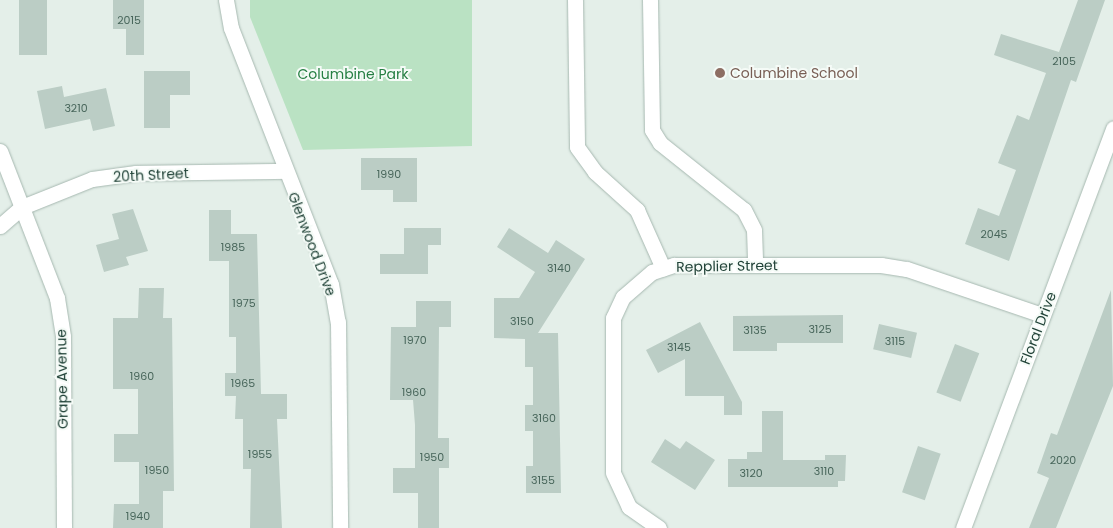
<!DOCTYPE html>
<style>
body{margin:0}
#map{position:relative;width:1113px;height:528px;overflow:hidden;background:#e4efe9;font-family:Poppins,sans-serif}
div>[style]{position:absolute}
.green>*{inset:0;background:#bae2c3}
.building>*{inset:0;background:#bbcdc5;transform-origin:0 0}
.roads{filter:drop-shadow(0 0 1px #a6b8b0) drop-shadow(0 0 1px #a6b8b0)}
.minor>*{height:15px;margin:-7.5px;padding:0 7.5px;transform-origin:7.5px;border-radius:7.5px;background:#fff}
.dots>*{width:14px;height:14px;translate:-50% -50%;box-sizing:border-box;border:2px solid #f5fbf7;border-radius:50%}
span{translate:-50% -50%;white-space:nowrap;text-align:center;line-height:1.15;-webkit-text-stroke:4px #f5fbf7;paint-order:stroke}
.number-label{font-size:11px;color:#48665b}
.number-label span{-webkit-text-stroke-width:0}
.education-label{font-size:14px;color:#785e54}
.left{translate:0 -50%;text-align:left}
.park-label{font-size:14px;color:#267f43}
.street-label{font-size:14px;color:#214338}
</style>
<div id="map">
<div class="green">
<div style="clip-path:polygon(250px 0,472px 0,472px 146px,303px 150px,250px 17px)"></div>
</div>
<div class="building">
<div style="left:19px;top:0;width:28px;height:55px"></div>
<div style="clip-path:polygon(113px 0,144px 0,144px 55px,126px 55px,126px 29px,113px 29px)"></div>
<div style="clip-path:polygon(1078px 0,1105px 0,1076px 82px,1071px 80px,1009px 261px,965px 244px,978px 208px,999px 216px,1016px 170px,998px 163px,1017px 115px,1029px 120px,1046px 73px,994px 55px,1001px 34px,1059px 52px)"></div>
<div style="clip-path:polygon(144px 71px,190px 71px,190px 95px,170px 95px,170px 128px,144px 128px)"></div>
<div style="clip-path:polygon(62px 86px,64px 97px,106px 88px,115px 126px,93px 131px,90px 119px,45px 129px,37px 91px)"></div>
<div style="clip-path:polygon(361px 158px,417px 158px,417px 202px,393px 202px,393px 190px,361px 190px)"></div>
<div style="clip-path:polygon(133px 209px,148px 251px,126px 257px,129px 265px,104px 272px,96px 245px,119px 239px,112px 214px)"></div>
<div style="clip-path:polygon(209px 210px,231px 210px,231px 234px,257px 234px,261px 394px,287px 394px,287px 419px,277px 419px,282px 528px,250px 528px,251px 469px,243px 469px,243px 419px,235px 419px,236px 396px,225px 396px,225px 373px,236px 373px,236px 337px,229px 337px,229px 261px,209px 261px)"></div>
<div style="clip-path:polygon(404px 228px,441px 228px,441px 245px,428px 245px,428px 274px,380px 274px,380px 254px,404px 254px)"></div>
<div style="clip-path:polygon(509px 228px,548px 253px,556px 240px,585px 259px,538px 333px,558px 333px,561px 493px,526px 493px,526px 466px,533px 466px,533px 431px,525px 431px,525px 405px,533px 405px,533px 367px,525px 367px,525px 339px,494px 338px,494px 298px,519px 298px,535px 272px,497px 247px)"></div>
<div style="clip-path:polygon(139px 288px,164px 288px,163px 318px,172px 318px,174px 491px,163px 491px,163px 528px,113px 528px,114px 504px,139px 504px,139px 462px,114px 462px,114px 434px,138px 434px,138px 389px,113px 389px,113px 318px,138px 318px)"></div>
<div style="clip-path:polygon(1111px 290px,1113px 386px,1056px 528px,1029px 528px,1049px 478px,1037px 473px,1051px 433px,1057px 435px)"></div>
<div style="clip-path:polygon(416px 301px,451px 301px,451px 327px,439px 327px,438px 438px,449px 438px,449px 468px,439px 468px,439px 528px,418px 528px,418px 493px,393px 493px,393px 468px,415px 468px,415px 425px,413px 400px,390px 400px,391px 327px,416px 327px)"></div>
<div style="clip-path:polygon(843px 315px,843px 343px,777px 343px,777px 351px,733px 351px,733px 316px)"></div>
<div style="clip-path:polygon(700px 322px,742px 402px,742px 415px,724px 415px,724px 396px,685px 396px,685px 359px,658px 373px,646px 350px)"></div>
<div style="left:879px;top:324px;width:39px;height:26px;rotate:13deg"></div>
<div style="left:955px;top:344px;width:26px;height:52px;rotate:21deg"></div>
<div style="clip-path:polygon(762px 411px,783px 411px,783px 460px,825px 460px,825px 455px,846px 455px,845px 481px,838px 481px,838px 487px,728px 487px,728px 459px,747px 459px,747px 452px,762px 452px)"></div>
<div style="clip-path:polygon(665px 439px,680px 449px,686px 441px,715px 460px,695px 490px,651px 462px)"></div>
<div style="left:918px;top:446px;width:24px;height:49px;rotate:19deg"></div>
</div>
<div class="roads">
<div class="minor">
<div style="left:226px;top:0;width:28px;rotate:80deg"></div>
<div style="left:231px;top:28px;width:275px;rotate:68.7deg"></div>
<div style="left:331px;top:284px;width:39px;rotate:80deg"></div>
<div style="left:338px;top:322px;width:206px;rotate:89.4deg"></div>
<div style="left:575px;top:0;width:147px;rotate:89.2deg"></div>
<div style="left:577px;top:147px;width:31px;rotate:54deg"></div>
<div style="left:595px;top:172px;width:57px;rotate:42.1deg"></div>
<div style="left:637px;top:210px;width:64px;rotate:65.9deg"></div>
<div style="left:650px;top:0;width:130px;rotate:89.1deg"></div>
<div style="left:652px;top:130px;width:15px;rotate:58deg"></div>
<div style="left:660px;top:143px;width:107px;rotate:38.6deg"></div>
<div style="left:744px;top:210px;width:22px;rotate:63deg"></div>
<div style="left:754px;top:230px;width:35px;rotate:88deg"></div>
<div style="left:0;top:151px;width:158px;rotate:68.8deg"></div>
<div style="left:57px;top:298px;width:39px;rotate:81deg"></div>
<div style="left:63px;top:337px;width:191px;rotate:89.7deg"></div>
<div style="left:0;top:226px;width:29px;rotate:-41deg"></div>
<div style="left:22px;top:207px;width:75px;rotate:-21.8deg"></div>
<div style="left:92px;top:179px;width:44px;rotate:-7.8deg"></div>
<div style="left:136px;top:173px;width:148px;rotate:-0.8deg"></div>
<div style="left:659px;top:528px;width:37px;rotate:-145deg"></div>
<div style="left:629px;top:507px;width:38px;rotate:-115deg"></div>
<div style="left:613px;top:472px;width:154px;rotate:-90deg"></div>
<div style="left:613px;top:318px;width:23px;rotate:-65deg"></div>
<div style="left:623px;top:297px;width:38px;rotate:-41deg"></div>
<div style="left:652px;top:272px;width:23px;rotate:-18deg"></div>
<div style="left:674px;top:265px;width:207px"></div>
<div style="left:881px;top:265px;width:26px;rotate:9deg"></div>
<div style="left:907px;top:269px;width:143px;rotate:18.8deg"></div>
<div style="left:963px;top:528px;width:427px;rotate:-69.4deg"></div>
</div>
</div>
<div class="dots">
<div style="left:720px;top:73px;background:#8d6e63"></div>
</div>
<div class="number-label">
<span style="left:129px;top:20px">2015</span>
<span style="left:1064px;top:61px">2105</span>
<span style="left:76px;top:108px">3210</span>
<span style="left:389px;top:174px">1990</span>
<span style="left:994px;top:234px">2045</span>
<span style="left:233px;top:247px">1985</span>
<span style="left:559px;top:268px">3140</span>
<span style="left:244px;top:303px">1975</span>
<span style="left:522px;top:321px">3150</span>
<span style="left:820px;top:329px">3125</span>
<span style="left:755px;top:330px">3135</span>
<span style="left:415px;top:340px">1970</span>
<span style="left:895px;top:341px">3115</span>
<span style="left:679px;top:347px">3145</span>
<span style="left:142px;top:376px">1960</span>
<span style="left:243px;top:383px">1965</span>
<span style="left:414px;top:392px">1960</span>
<span style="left:544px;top:418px">3160</span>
<span style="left:260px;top:454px">1955</span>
<span style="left:432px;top:457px">1950</span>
<span style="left:1063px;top:460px">2020</span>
<span style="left:157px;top:470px">1950</span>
<span style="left:824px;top:471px">3110</span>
<span style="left:751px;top:473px">3120</span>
<span style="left:543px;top:480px">3155</span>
<span style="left:138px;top:516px">1940</span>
</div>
<div class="education-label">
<span class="left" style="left:730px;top:73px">Columbine School</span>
</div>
<div class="park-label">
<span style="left:353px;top:74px">Columbine Park</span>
</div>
<div class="street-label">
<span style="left:151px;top:175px;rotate:-3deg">20th Street</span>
<span style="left:312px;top:244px;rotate:69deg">Glenwood Drive</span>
<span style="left:727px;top:266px;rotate:-1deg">Repplier Street</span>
<span style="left:1038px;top:328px;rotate:-69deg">Floral Drive</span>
<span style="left:62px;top:379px;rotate:-91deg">Grape Avenue</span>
</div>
</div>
